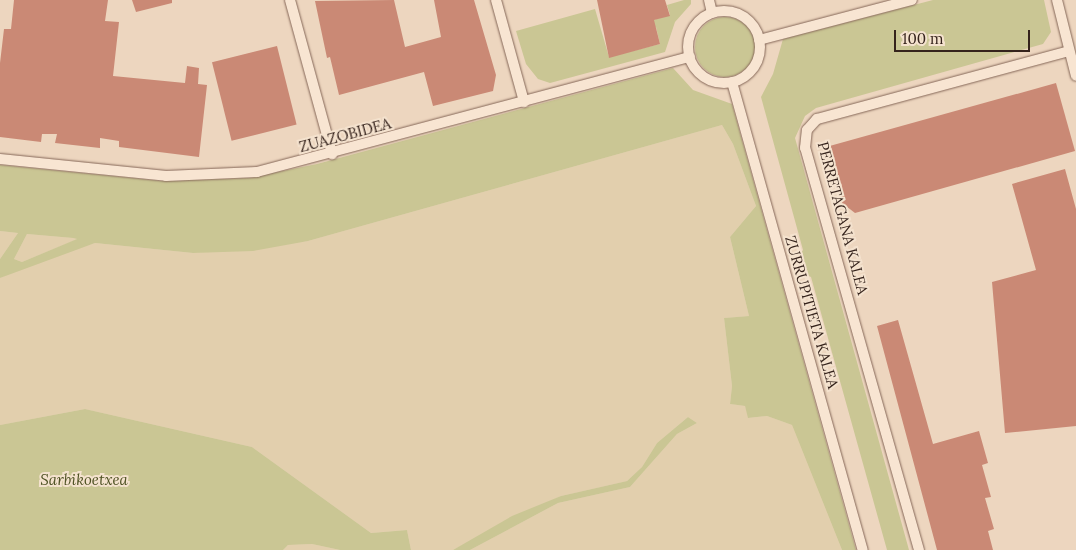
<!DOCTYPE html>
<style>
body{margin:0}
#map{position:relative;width:1076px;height:550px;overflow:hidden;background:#edd6bf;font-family:Lora,serif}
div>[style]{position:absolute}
.farmland>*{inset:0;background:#e2cfad}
.green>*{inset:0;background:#cac694}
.round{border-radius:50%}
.building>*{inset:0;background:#ca8975;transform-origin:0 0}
.roads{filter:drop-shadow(0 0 1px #856758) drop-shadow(0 0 1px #856758)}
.street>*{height:10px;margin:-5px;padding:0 5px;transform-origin:5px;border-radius:5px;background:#f8e5d2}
.street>.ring{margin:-5px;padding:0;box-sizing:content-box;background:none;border:10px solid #f8e5d2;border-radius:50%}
span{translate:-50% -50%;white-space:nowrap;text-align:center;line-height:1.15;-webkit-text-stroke:4px #f4e2ce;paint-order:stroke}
.street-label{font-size:15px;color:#35231c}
.park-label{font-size:15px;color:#4e5123;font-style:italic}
.scale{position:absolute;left:894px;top:30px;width:136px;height:22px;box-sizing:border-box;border:2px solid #35231c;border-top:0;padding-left:6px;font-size:15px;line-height:18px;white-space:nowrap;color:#35231c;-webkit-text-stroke:4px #f4e2ce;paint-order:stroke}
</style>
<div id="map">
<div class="farmland">
<div style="clip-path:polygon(722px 125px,733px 144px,756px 206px,730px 237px,749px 316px,724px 318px,732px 386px,730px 404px,745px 406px,749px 418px,767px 416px,792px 425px,842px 550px,470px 550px,558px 503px,630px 487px,677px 434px,697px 423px,688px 417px,657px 443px,642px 467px,627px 481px,561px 496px,453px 550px,411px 550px,407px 530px,371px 533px,252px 447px,85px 409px,0 425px,0 278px,32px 263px,95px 243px,193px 253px,308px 241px)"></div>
<div style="clip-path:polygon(0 231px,18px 233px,0 259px)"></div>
<div style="clip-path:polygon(27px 234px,73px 238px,78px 239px,22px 262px,14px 259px)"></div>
<div style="clip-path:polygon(312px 544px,340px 550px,283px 550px,288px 545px)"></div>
</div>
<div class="green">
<div style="clip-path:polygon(684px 0,691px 0,691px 4px,675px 22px,665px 52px,550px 83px,538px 79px,526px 64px,516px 31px,595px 9px,609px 57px,660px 44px,656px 27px,629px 27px,670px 15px,667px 5px)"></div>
<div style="clip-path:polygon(933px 0,1044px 0,1051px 32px,1043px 44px,816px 108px,805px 116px,795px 138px,909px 550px,887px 550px,811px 277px,802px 273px,798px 258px,803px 250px,761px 97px,773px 74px,783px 39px)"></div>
<div class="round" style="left:695px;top:17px;width:60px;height:60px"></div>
<div style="clip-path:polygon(evenodd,673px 68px,693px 90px,732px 104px,856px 550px,842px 550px,792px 425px,767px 416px,748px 418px,745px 406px,730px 404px,732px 386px,724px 318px,749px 316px,730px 237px,756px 206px,733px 144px,722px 125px,308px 241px,253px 251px,193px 253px,95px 243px,0 278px,0 259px,18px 233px,0 231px,0 165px,163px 181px,248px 178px,317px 164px,673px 68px,27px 234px,73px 238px,77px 239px,22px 262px,14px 259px,27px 234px)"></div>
<div style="clip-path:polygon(85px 409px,252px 447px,371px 533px,407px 530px,411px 550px,340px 550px,312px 544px,288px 545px,283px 550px,0 550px,0 425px)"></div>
<div style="clip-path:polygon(688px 417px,697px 423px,677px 434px,630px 487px,558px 503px,470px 550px,453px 550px,512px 516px,561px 496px,627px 481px,642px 467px,657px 443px)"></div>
</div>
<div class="building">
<div style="clip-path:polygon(14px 0,108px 0,105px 21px,119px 22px,113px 76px,185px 83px,187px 66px,199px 68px,198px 84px,207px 85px,199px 157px,119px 147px,119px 141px,100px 138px,100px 148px,55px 143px,57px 134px,42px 134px,41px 142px,0 137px,0 63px,4px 29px,11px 29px)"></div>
<div style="clip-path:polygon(132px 0,172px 0,172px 3px,136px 12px)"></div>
<div style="clip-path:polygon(394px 0,405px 47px,441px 37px,434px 0,474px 0,496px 75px,493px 91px,433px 106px,424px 72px,339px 95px,330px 57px,327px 58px,315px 1px)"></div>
<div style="clip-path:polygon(597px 0,665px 0,670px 16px,654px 20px,660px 44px,609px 58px)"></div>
<div style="left:277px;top:46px;width:81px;height:67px;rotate:76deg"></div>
<div style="clip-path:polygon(1056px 83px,1075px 151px,855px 213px,842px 203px,826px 147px)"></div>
<div style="clip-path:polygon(1065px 169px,1076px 209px,1076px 426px,1005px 433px,992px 282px,1036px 270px,1012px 184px)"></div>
<div style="clip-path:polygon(898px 320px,933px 444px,979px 431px,988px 463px,982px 465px,991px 497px,985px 498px,994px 529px,988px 531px,993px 550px,937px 550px,877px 326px)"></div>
</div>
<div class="roads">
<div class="street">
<div style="left:290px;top:0;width:160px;rotate:74.7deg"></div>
<div style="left:496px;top:0;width:106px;rotate:74.6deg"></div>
<div style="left:709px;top:0;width:13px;rotate:77deg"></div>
<div style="left:1057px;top:0;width:78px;rotate:76deg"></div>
<div class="ring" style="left:688px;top:11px;width:62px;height:62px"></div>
<div style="left:759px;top:40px;width:158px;rotate:-14.7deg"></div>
<div style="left:732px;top:82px;width:486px;rotate:74.4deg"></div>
<div style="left:0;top:159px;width:167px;rotate:5.8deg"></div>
<div style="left:166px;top:176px;width:91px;rotate:-2.5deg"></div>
<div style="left:257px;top:172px;width:448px;rotate:-14.9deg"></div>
<div style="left:919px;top:550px;width:418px;rotate:-105.8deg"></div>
<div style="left:805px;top:148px;width:18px;rotate:-84deg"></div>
<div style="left:807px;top:130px;width:15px;rotate:-48deg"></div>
<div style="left:817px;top:119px;width:261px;rotate:-15.1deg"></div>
</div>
</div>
<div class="street-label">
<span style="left:345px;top:135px;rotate:-15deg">ZUAZOBIDEA</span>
<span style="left:843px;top:218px;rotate:75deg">PERRETAGANA KALEA</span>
<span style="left:812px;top:312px;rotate:74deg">ZURRUPITIETA KALEA</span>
</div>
<div class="park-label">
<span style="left:84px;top:480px">Sarbikoetxea</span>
</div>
<div class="scale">100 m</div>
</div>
